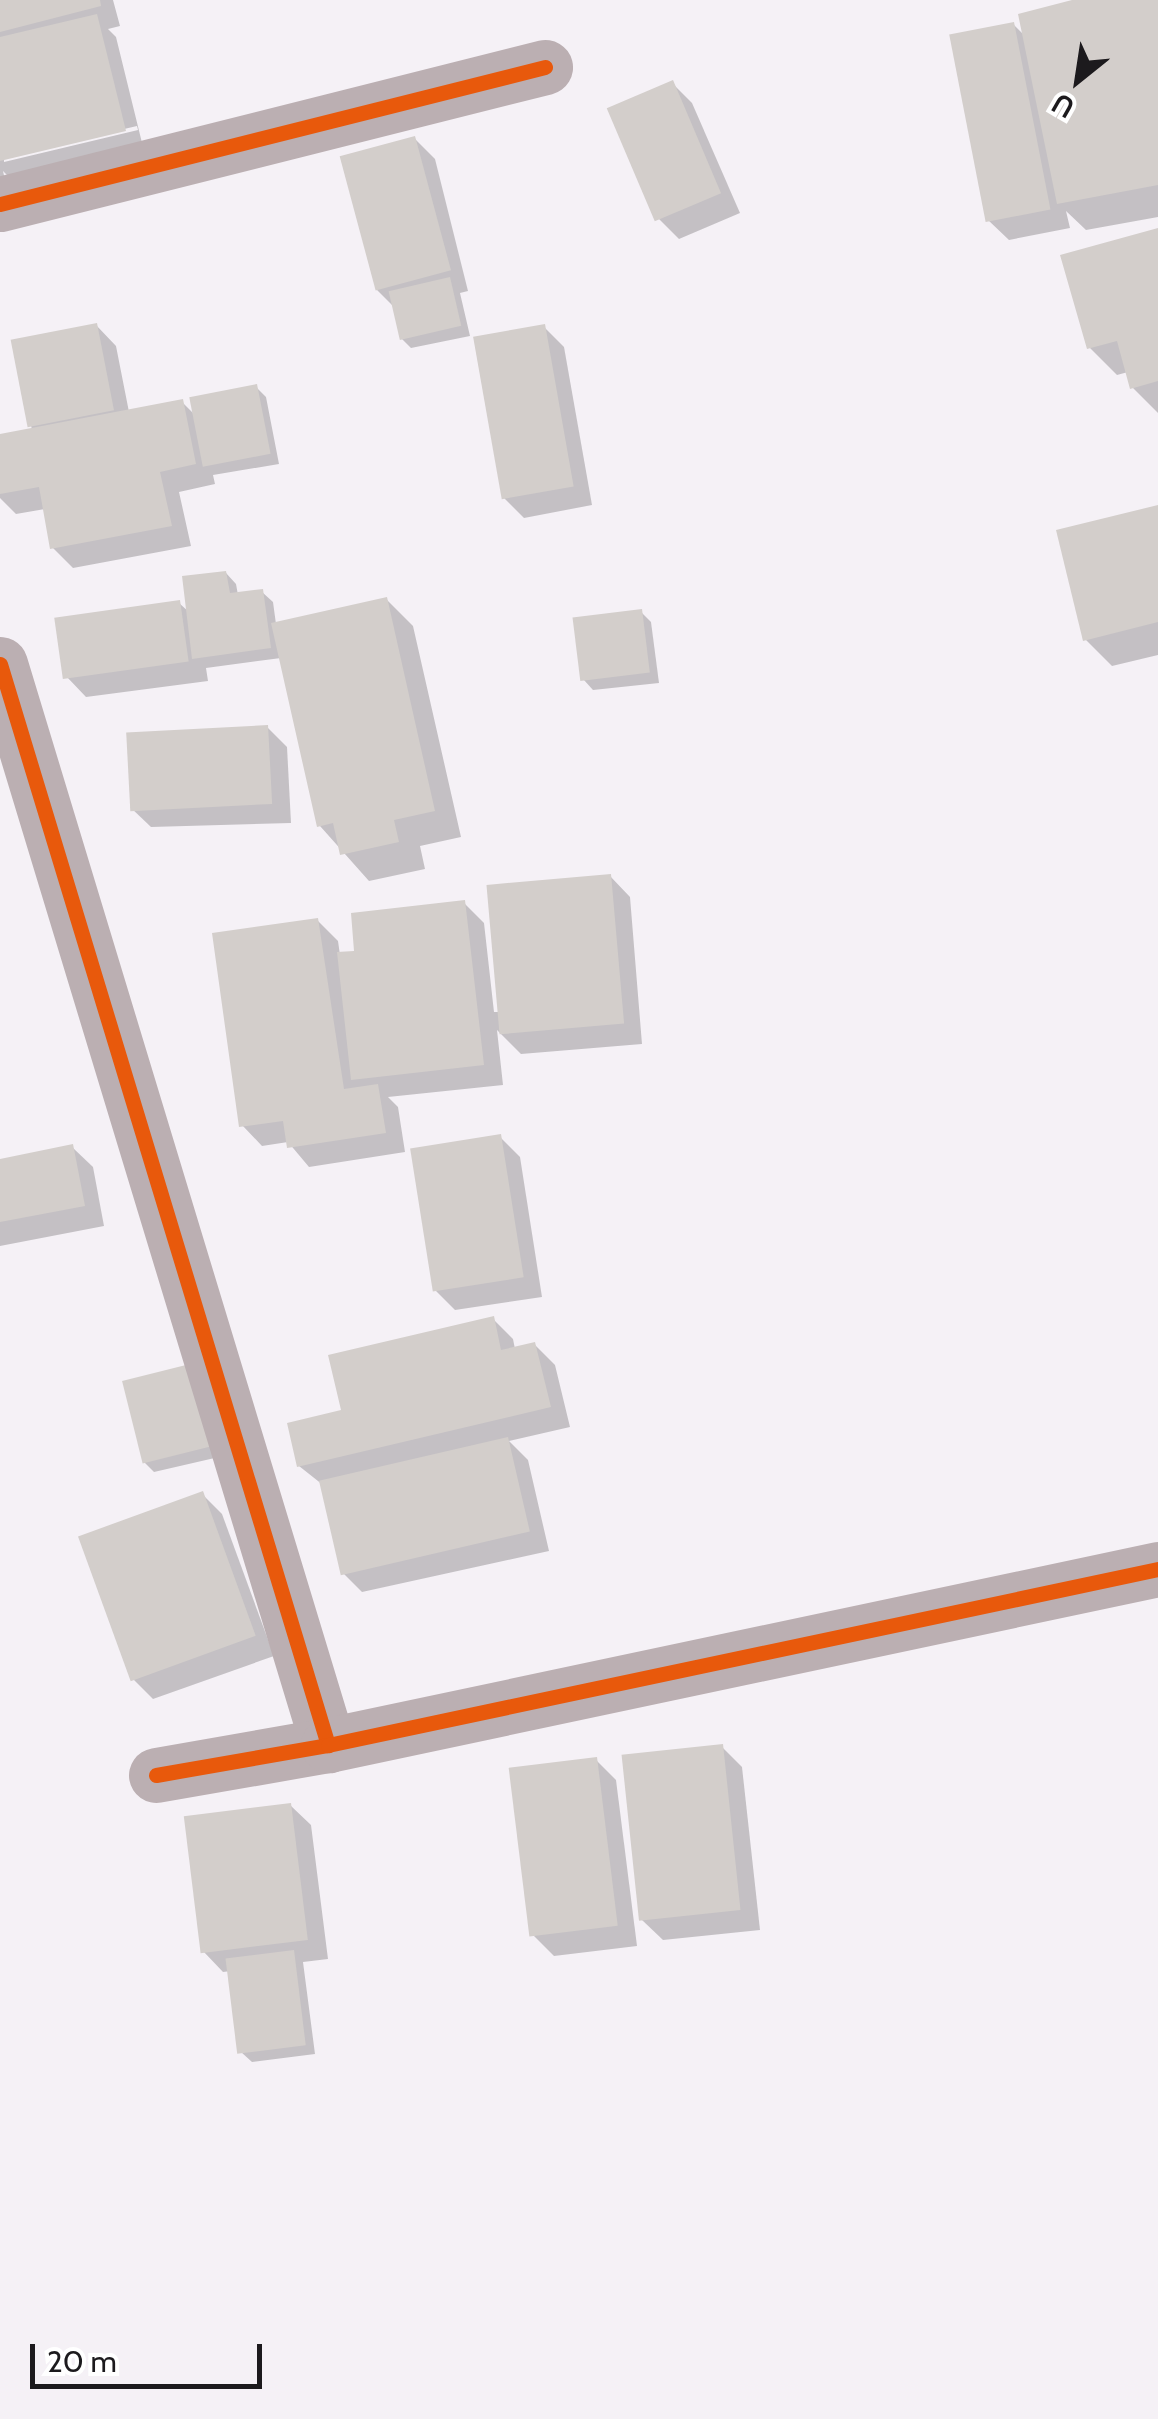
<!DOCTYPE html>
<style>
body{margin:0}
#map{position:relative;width:1158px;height:2419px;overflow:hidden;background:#f5f1f6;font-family:Cabin,sans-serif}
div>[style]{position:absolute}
.shadow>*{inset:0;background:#0003}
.building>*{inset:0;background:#d3cecb;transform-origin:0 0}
.street>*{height:55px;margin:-27.5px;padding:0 27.5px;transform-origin:27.5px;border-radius:27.5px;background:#bbafb2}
.cycleway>*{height:15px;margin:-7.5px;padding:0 7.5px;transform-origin:7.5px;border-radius:7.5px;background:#e8590c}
span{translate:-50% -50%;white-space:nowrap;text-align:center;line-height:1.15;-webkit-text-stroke:9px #fff;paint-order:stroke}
.north{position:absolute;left:1028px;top:30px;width:100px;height:100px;-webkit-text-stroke:8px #fff;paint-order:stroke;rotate:210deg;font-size:28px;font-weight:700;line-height:40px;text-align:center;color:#1c1a1d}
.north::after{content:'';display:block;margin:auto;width:35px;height:45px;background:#1c1a1d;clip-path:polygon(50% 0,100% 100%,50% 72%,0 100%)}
.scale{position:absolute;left:30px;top:2344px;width:232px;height:45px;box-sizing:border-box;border:5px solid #1c1a1d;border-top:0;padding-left:12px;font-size:30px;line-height:35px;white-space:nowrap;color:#1c1a1d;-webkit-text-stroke:8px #fff;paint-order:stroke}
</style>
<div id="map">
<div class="shadow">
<div style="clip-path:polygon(evenodd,0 0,113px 0,120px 26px,108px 29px,116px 37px,144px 151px,14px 182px,3px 171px,5px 180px,0 182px,0 0,137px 126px,138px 130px,4px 162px,4px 157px,137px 126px)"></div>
<div style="clip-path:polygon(1075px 0,1158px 0,1158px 217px,1086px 230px,1066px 211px,1070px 228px,1009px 240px,988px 220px,1013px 24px,1026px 37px)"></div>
<div style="clip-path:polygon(672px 83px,692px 103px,740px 213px,679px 239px,659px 219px)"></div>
<div style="clip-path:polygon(414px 138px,435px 159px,468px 291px,460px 293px,470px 336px,411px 348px,401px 338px,395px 308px,376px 289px)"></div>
<div style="clip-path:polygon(1158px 231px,1158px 413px,1132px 387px,1128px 372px,1117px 375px,1090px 348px)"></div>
<div style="clip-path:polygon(96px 325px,116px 346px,129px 412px,182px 402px,194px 414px,256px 387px,266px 397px,279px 464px,213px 475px,215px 484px,179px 492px,191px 546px,73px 568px,53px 548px,45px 509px,16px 514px,0 498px,0 437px,32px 430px,14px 342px)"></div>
<div style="clip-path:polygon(544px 327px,564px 347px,592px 505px,524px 518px,503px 497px)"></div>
<div style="clip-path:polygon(1158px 508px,1158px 655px,1112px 666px,1085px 639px)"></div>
<div style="clip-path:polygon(226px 573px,236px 584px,238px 595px,262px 592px,273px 602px,276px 624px,386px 599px,413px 626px,461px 837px,420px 846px,425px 869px,369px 881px,320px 826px,281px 658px,206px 668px,208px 681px,86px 697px,66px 676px,179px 603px,189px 612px)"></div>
<div style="clip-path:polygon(641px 612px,651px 622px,659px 683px,593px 690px,583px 679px)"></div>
<div style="clip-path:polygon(267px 727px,287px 747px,291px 823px,151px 827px,130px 807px)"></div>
<div style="clip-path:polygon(610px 876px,630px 897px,642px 1044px,521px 1054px,497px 1030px,503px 1085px,388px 1097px,398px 1107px,405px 1152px,309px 1167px,288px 1142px,262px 1146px,242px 1125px,317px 920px,338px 941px,340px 955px,357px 953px,464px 903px,484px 923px,494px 1012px,499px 1012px)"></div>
<div style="clip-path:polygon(500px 1137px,520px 1157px,542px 1297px,455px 1310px,435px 1290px)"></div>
<div style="clip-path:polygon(72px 1147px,93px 1167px,104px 1226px,0 1246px,0 1162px)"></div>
<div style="clip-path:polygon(493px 1319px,513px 1339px,515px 1349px,534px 1344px,555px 1365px,570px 1427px,509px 1441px,528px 1460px,549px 1551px,362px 1592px,342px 1572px,323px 1485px,299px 1466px,344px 1412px)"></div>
<div style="clip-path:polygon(189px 1367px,219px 1457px,154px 1472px,144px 1462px)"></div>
<div style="clip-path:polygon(202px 1494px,222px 1514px,274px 1656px,153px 1699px,133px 1679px)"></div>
<div style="clip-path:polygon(722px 1747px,742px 1767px,760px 1930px,663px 1940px,642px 1920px)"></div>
<div style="clip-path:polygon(596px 1760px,616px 1780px,637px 1946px,554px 1956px,534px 1936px)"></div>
<div style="clip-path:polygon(290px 1805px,311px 1825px,328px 1959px,303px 1962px,315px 2054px,252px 2062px,241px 2052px,231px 1971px,223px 1972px,203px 1951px)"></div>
</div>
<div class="building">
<div style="clip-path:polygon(0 0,100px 0,101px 6px,0 32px)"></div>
<div style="clip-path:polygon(1072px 0,1158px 0,1158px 185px,1057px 204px,1018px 14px)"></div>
<div style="clip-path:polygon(97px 14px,126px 131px,0 161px,0 37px)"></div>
<div style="left:1014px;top:22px;width:191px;height:66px;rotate:79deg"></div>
<div style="left:673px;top:80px;width:123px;height:72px;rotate:67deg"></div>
<div style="left:415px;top:136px;width:139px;height:78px;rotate:75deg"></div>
<div style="clip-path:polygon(1158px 228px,1158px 381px,1130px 389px,1117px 341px,1087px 349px,1060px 255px)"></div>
<div style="left:450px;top:277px;width:50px;height:63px;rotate:77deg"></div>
<div style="left:97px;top:323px;width:89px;height:88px;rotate:79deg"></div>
<div style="left:545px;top:324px;width:165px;height:73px;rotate:80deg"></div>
<div style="left:257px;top:384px;width:71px;height:69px;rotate:79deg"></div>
<div style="clip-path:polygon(183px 399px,196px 464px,160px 472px,172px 526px,50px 549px,39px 487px,0 494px,0 434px)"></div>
<div style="clip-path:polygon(1158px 505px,1158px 622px,1083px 641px,1056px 530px)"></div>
<div style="clip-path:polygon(226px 571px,230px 593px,263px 589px,271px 648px,192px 659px,182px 576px)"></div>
<div style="clip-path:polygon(387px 597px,435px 811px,394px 820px,399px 842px,340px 855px,333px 823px,317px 827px,271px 623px)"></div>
<div style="left:180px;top:600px;width:62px;height:127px;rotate:82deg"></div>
<div style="left:642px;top:609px;width:64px;height:70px;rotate:83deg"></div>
<div style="left:268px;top:725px;width:79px;height:142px;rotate:87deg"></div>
<div style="left:611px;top:874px;width:150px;height:125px;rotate:85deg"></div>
<div style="clip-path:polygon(465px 900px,484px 1065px,351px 1080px,337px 952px,354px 951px,351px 913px)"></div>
<div style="clip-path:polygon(318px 918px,344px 1089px,378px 1084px,386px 1133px,287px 1148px,283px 1121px,239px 1127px,212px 933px)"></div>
<div style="left:501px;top:1134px;width:145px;height:92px;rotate:81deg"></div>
<div style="clip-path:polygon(73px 1144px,85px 1206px,0 1222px,0 1159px)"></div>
<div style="clip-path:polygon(494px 1316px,501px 1350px,535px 1342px,551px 1407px,297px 1467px,287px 1423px,341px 1410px,328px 1355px)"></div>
<div style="left:190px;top:1364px;width:85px;height:70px;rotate:76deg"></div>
<div style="left:508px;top:1437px;width:97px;height:194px;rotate:77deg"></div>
<div style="left:203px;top:1491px;width:154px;height:133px;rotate:70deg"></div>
<div style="left:723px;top:1744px;width:167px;height:102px;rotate:84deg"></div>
<div style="left:597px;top:1757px;width:170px;height:89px;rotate:83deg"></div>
<div style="left:291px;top:1803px;width:138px;height:108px;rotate:83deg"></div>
<div style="left:294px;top:1950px;width:96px;height:69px;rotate:83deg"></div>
</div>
<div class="street">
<div style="left:0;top:204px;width:562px;rotate:-14.11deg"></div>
<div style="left:0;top:664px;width:1130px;rotate:73.12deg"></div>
<div style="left:156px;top:1775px;width:175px;rotate:-9.9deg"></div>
<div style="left:328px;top:1745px;width:848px;rotate:-11.97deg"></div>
</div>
<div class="cycleway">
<div style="left:0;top:204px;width:562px;rotate:-14.11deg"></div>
<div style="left:0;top:664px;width:1130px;rotate:73.12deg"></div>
<div style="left:156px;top:1775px;width:175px;rotate:-9.9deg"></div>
<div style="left:328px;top:1745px;width:848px;rotate:-11.97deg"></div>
</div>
<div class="north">U</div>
<div class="scale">20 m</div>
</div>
